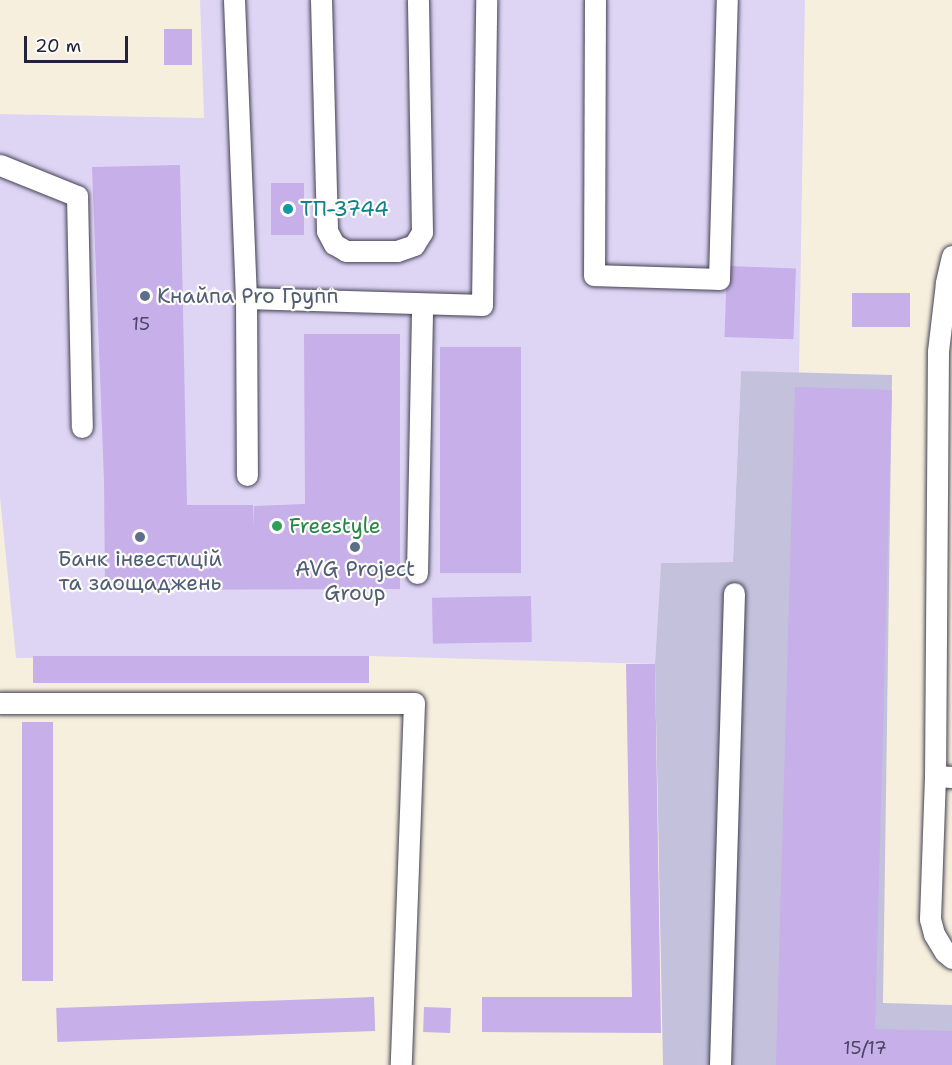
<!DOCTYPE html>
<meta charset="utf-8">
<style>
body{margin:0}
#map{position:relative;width:952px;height:1065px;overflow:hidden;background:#f7efdd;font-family:"Shantell Sans",sans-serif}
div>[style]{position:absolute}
.built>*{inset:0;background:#ded5f5}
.industrial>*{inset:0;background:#c3c1db}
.building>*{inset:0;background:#c7afe9;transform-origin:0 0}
.roads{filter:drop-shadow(0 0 2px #424153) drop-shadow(0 0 2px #424153)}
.lane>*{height:21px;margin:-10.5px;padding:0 10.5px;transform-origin:10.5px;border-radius:10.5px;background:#fff}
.dots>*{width:16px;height:16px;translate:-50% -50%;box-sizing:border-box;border:3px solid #fdfcf7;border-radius:50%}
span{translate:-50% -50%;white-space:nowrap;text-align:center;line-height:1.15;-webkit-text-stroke:4.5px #fdfcf7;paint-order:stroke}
.number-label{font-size:18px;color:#4b4566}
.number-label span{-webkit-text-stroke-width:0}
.culture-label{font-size:21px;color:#0d838f}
.left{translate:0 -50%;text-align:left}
.service-label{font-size:21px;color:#4e5e75}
.leisure-label{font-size:21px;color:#27864d}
.scale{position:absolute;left:24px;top:36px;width:104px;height:27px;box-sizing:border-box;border:3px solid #22223b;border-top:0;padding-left:8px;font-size:18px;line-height:21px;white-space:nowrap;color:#22223b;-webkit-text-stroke:4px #fdfcf7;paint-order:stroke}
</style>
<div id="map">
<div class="built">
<div style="clip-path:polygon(200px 0,805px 0,799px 373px,741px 371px,733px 562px,661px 563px,655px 664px,369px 656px,16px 658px,0 497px,0 114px,204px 118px)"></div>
</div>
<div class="industrial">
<div style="clip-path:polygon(741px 371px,892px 375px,883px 1003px,952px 1005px,952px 1065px,663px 1065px,655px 664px,661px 563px,733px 562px)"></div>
</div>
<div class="building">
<div style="left:164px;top:29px;width:28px;height:36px"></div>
<div style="clip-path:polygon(180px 165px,187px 505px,253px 505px,254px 528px,254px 506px,305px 504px,304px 334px,400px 334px,400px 589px,105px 590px,104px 480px,92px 167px)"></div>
<div style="left:271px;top:183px;width:33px;height:52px"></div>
<div style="left:727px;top:266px;width:69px;height:71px;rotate:2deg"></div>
<div style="left:910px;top:293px;width:34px;height:58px;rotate:90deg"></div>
<div style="left:521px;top:347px;width:226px;height:81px;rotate:90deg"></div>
<div style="clip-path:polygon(795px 387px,892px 390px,875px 1029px,952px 1031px,952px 1065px,776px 1065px)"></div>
<div style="left:531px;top:596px;width:46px;height:99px;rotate:89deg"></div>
<div style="left:369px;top:656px;width:27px;height:336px;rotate:90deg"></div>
<div style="clip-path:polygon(626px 664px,655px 664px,661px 1033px,482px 1032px,482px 997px,632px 997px)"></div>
<div style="left:22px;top:722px;width:31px;height:259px"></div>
<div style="left:374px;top:997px;width:34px;height:318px;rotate:88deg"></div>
<div style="left:424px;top:1007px;width:27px;height:25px;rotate:2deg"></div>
</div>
<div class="roads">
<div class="lane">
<div style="left:234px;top:0;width:298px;rotate:87.7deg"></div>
<div style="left:246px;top:298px;width:177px;rotate:89.7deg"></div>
<div style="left:321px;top:0;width:231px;rotate:88.5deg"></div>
<div style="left:327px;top:231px;width:15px;rotate:62deg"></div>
<div style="left:334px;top:244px;width:14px;rotate:30deg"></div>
<div style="left:346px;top:251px;width:51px"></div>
<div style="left:397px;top:251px;width:18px;rotate:-19deg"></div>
<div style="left:414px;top:245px;width:15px;rotate:-58deg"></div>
<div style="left:422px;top:232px;width:232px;rotate:-91deg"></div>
<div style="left:595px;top:0;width:275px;rotate:90.2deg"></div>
<div style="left:594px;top:275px;width:125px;rotate:1.8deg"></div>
<div style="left:719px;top:279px;width:279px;rotate:-88.4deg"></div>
<div style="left:0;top:165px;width:83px;rotate:21.9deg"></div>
<div style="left:77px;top:196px;width:231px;rotate:88.8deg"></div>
<div style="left:952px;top:256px;width:28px;rotate:103deg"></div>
<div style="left:946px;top:283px;width:68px;rotate:96.7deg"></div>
<div style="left:938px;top:351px;width:425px;rotate:90.4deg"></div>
<div style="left:935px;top:776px;width:17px;rotate:3deg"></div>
<div style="left:246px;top:298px;width:236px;rotate:1.7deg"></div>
<div style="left:482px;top:305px;width:305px;rotate:-89.2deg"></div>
<div style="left:417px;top:573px;width:268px;rotate:-88.9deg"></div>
<div style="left:0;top:703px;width:414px"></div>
<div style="left:414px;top:703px;width:362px;rotate:92.1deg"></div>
<div style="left:935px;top:776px;width:143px;rotate:92deg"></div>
<div style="left:930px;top:919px;width:16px;rotate:75deg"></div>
<div style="left:934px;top:934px;width:21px;rotate:59deg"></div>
<div style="left:945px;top:952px;width:9px;rotate:41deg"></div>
<div style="left:720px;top:1065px;width:472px;rotate:-88.3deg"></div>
</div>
</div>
<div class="dots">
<div style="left:288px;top:209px;background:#0f9aa8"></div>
<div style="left:145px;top:296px;background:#5c6f8a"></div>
<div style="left:277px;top:526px;background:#2e9e5b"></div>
<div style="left:140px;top:537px;background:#5c6f8a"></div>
<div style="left:355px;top:547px;background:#5c6f8a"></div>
</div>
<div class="number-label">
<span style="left:141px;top:324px">15</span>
<span style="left:865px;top:1048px">15/17</span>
</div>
<div class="culture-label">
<span class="left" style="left:300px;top:209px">ТП-3744</span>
</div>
<div class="service-label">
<span class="left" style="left:157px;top:296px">Кнайпа Pro Групп</span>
<span style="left:140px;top:571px">Банк інвестицій<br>та заощаджень</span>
<span style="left:355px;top:581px">AVG Project<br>Group</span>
</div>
<div class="leisure-label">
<span class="left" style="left:289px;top:526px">Freestyle</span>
</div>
<div class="scale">20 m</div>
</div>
